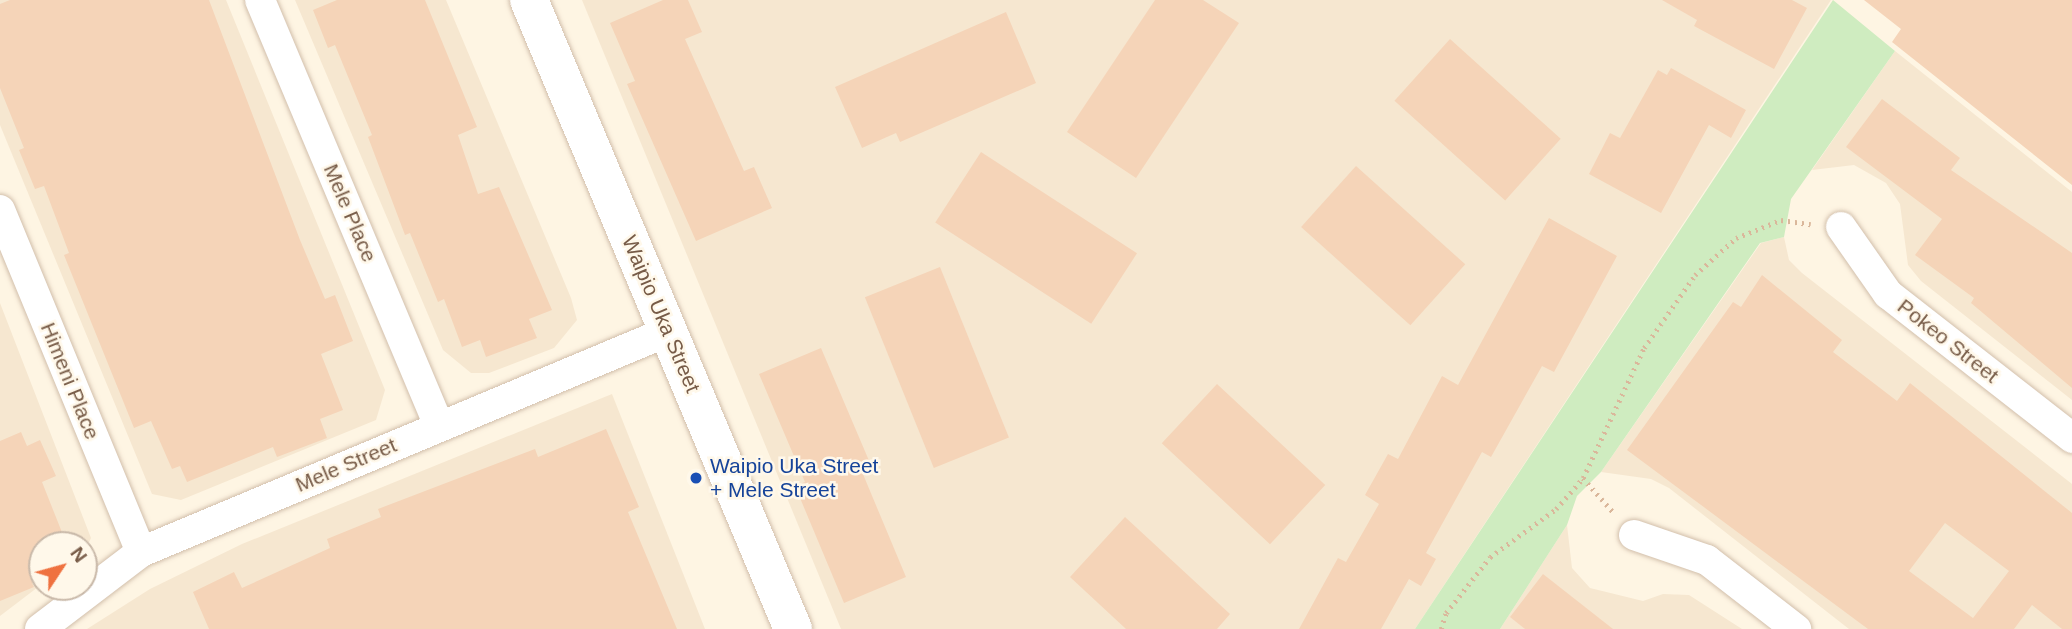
<!DOCTYPE html>
<style>
body{margin:0}
#map{position:relative;width:2072px;height:629px;overflow:hidden;background:#fef5e3;font-family:Helvetica,sans-serif}
div>[style]{position:absolute}
.residential>*{inset:0;background:#f6e7d0}
.green>*{inset:0;background:#cfecc0}
.building>*{inset:0;background:#f5d4b8;transform-origin:0 0}
.path>*{height:4.5px;margin-top:-2.25px;transform-origin:0;background:repeating-linear-gradient(90deg,#dab79b 0 2px,transparent 0 7px)}
.roads{filter:drop-shadow(0 0 2px #d2bfab) drop-shadow(0 0 2px #d2bfab)}
.minor>*{height:30px;margin:-15px;padding:0 15px;transform-origin:15px;border-radius:15px;background:#fff}
.tertiary>*{height:38px;margin:-19px;padding:0 19px;transform-origin:19px;border-radius:19px;background:#fff}
.dots>*{width:19px;height:19px;translate:-50% -50%;box-sizing:border-box;border:4px solid #fff8ea;border-radius:50%}
span{translate:-50% -50%;white-space:nowrap;text-align:center;line-height:1.15;-webkit-text-stroke:5px #fff8ea;paint-order:stroke}
.street-label{font-size:21px;color:#775b47}
.transit-label{font-size:21px;color:#164399}
.left{translate:0 -50%;text-align:left}
.north{position:absolute;left:28px;top:531px;width:70px;height:70px;box-sizing:border-box;background:#fff8ea;border:2px solid #c9b9a9;border-radius:50%;rotate:54deg;font-size:19px;font-weight:700;line-height:28px;text-align:center;color:#775b47}
.north::after{content:'';display:block;margin:auto;width:24px;height:32px;background:#ef7240;clip-path:polygon(50% 0,100% 100%,50% 72%,0 100%)}
</style>
<div id="map">
<div class="residential">
<div style="clip-path:polygon(0 0,226px 0,385px 390px,376px 420px,181px 500px,152px 494px,0 125px)"></div>
<div style="clip-path:polygon(295px 0,446px 0,571px 298px,577px 320px,554px 348px,489px 373px,471px 373px,443px 350px)"></div>
<div style="clip-path:polygon(582px 0,1831px 0,1415px 629px,841px 629px)"></div>
<div style="clip-path:polygon(1895px 51px,2072px 192px,2072px 400px,1921px 281px,1908px 265px,1900px 204px,1886px 183px,1854px 165px,1812px 170px)"></div>
<div style="clip-path:polygon(1784px 237px,1789px 260px,1802px 273px,2072px 484px,2072px 629px,1849px 629px,1669px 488px,1651px 479px,1601px 472px,1761px 243px)"></div>
<div style="clip-path:polygon(0 303px,91px 538px,84px 553px,84px 545px,42px 545px,42px 584px,0 616px)"></div>
<div style="clip-path:polygon(612px 394px,705px 629px,87px 629px,150px 589px,242px 544px)"></div>
<div style="clip-path:polygon(1567px 525px,1572px 568px,1590px 588px,1643px 601px,1663px 594px,1689px 595px,1742px 629px,1500px 629px)"></div>
</div>
<div class="green">
<div style="clip-path:polygon(1833px 0,1895px 51px,1791px 199px,1784px 237px,1760px 243px,1601px 472px,1577px 496px,1567px 525px,1500px 629px,1415px 629px)"></div>
</div>
<div class="building">
<div style="clip-path:polygon(10px 0,209px 0,300px 240px,325px 299px,335px 295px,353px 341px,321px 354px,343px 410px,320px 419px,327px 438px,277px 457px,273px 447px,187px 482px,180px 466px,172px 469px,151px 421px,134px 428px,64px 255px,69px 253px,44px 186px,35px 189px,19px 150px,24px 148px,0 88px,0 4px)"></div>
<div style="clip-path:polygon(337px 0,425px 0,477px 127px,458px 135px,478px 194px,499px 187px,552px 310px,529px 319px,537px 338px,486px 357px,480px 340px,462px 347px,444px 299px,438px 302px,410px 233px,405px 235px,368px 137px,372px 135px,335px 45px,328px 48px,313px 10px)"></div>
<div style="clip-path:polygon(663px 0,688px 0,702px 32px,685px 39px,744px 171px,754px 167px,772px 208px,696px 241px,627px 84px,635px 81px,610px 23px)"></div>
<div style="clip-path:polygon(1155px 0,1203px 0,1239px 23px,1136px 178px,1067px 132px)"></div>
<div style="clip-path:polygon(1662px 0,1792px 0,1807px 8px,1774px 69px,1694px 26px,1697px 20px)"></div>
<div style="clip-path:polygon(1864px 0,2072px 0,2072px 185px,1892px 42px,1901px 29px)"></div>
<div style="clip-path:polygon(1006px 12px,1036px 83px,900px 142px,896px 133px,862px 148px,835px 87px)"></div>
<div style="left:1450px;top:39px;width:149px;height:83px;rotate:42deg"></div>
<div style="clip-path:polygon(1671px 68px,1746px 110px,1731px 138px,1709px 125px,1661px 213px,1589px 174px,1610px 133px,1620px 138px,1658px 70px,1667px 75px)"></div>
<div style="clip-path:polygon(1882px 99px,1960px 158px,1951px 170px,2072px 253px,2072px 388px,1971px 303px,1974px 298px,1915px 255px,1942px 219px,1846px 147px)"></div>
<div style="left:981px;top:152px;width:186px;height:84px;rotate:33deg"></div>
<div style="left:1356px;top:166px;width:147px;height:82px;rotate:42deg"></div>
<div style="clip-path:polygon(1549px 218px,1617px 256px,1554px 372px,1542px 366px,1491px 457px,1482px 452px,1426px 553px,1436px 559px,1421px 586px,1409px 579px,1381px 629px,1299px 629px,1338px 558px,1346px 562px,1379px 504px,1365px 495px,1388px 454px,1398px 459px,1442px 376px,1458px 385px)"></div>
<div style="left:940px;top:267px;width:184px;height:81px;rotate:68deg"></div>
<div style="clip-path:polygon(evenodd,1762px 275px,1842px 340px,1833px 352px,1897px 401px,1910px 383px,2072px 513px,2072px 629px,2062px 629px,2032px 605px,2014px 629px,1868px 629px,1627px 450px,1733px 302px,1741px 307px,1762px 275px,1945px 523px,2009px 571px,1973px 618px,1909px 571px,1945px 523px)"></div>
<div style="clip-path:polygon(821px 348px,870px 463px,860px 467px,906px 577px,844px 603px,795px 486px,805px 482px,759px 374px)"></div>
<div style="left:1217px;top:384px;width:148px;height:81px;rotate:43deg"></div>
<div style="clip-path:polygon(606px 429px,639px 507px,628px 512px,677px 629px,209px 629px,193px 592px,234px 572px,242px 588px,330px 548px,327px 539px,381px 517px,378px 509px,535px 449px,538px 457px)"></div>
<div style="clip-path:polygon(21px 432px,27px 446px,40px 440px,56px 476px,42px 482px,67px 545px,42px 545px,42px 578px,32px 583px,34px 587px,0 601px,0 441px)"></div>
<div style="clip-path:polygon(1125px 517px,1230px 614px,1217px 629px,1126px 629px,1070px 577px)"></div>
<div style="clip-path:polygon(1543px 574px,1613px 629px,1525px 629px,1510px 617px)"></div>
</div>
<div class="path">
<div style="left:1583px;top:478px;width:48px;rotate:48.4deg"></div>
<div style="left:1441px;top:629px;width:17px;rotate:-73deg"></div>
<div style="left:1446px;top:613px;width:71px;rotate:-51.8deg"></div>
<div style="left:1490px;top:557px;width:82px;rotate:-36deg"></div>
<div style="left:1556px;top:509px;width:41px;rotate:-48.9deg"></div>
<div style="left:1583px;top:478px;width:144px;rotate:-64.9deg"></div>
<div style="left:1644px;top:348px;width:89px;rotate:-55.1deg"></div>
<div style="left:1695px;top:275px;width:55px;rotate:-42.1deg"></div>
<div style="left:1736px;top:238px;width:48px;rotate:-21.8deg"></div>
<div style="left:1781px;top:220px;width:30px;rotate:8deg"></div>
</div>
<div class="roads">
<div class="minor">
<div style="left:260px;top:0;width:462px;rotate:67.2deg"></div>
<div style="left:0;top:210px;width:370px;rotate:67.6deg"></div>
<div style="left:1841px;top:227px;width:82px;rotate:55deg"></div>
<div style="left:1888px;top:294px;width:234px;rotate:38deg"></div>
<div style="left:1634px;top:535px;width:77px;rotate:18.9deg"></div>
<div style="left:1707px;top:560px;width:113px;rotate:37.8deg"></div>
<div style="left:40px;top:629px;width:127px;rotate:-37.3deg"></div>
<div style="left:141px;top:552px;width:572px;rotate:-22.71deg"></div>
</div>
<div class="tertiary">
<div style="left:529px;top:0;width:682px;rotate:67.23deg"></div>
</div>
</div>
<div class="dots">
<div style="left:696px;top:478px;background:#1a4fb4"></div>
</div>
<div class="street-label">
<span style="left:350px;top:213px;rotate:67deg">Mele Place</span>
<span style="left:661px;top:314px;rotate:67deg">Waipio Uka Street</span>
<span style="left:1948px;top:341px;rotate:38deg">Pokeo Street</span>
<span style="left:70px;top:381px;rotate:68deg">Himeni Place</span>
<span style="left:346px;top:465px;rotate:-23deg">Mele Street</span>
</div>
<div class="transit-label">
<span class="left" style="left:710px;top:478px">Waipio Uka Street<br>+ Mele Street</span>
</div>
<div class="north">N</div>
</div>
